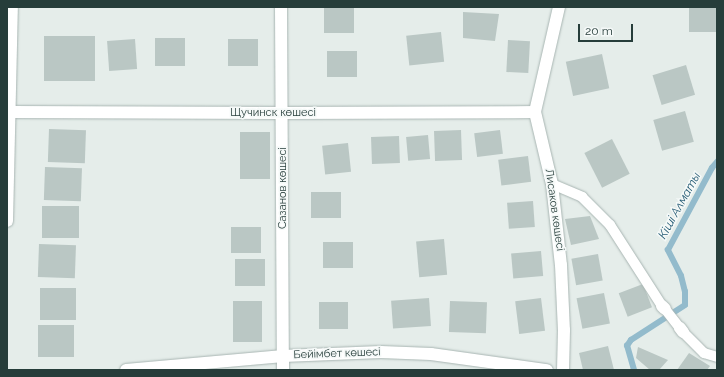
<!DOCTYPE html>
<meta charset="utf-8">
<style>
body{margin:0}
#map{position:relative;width:724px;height:377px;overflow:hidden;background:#e5edea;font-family:Raleway,sans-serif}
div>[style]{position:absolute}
.stream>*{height:5.5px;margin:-2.75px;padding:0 2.75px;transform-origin:2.75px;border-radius:2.75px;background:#93bbcc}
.building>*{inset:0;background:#bac7c4;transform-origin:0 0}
.roads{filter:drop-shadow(0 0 1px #a8b5b2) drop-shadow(0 0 1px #a8b5b2)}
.service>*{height:10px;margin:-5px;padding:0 5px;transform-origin:5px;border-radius:5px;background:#fff}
.minor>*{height:12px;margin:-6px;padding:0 6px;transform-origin:6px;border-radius:6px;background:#fff}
.tertiary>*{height:12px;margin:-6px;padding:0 6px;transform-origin:6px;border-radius:6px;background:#fff}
span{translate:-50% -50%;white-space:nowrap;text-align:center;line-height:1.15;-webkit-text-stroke:3px #f5f9f8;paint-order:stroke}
.street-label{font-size:11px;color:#263d3a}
.water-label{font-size:12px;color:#255b74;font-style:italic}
.frame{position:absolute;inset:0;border:8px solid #263d3a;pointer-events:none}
.scale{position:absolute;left:578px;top:24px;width:55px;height:18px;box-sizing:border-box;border:2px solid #263d3a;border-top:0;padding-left:5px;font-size:12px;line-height:14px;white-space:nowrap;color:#263d3a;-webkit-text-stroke:3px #f5f9f8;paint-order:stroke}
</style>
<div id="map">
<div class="stream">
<div style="left:634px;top:370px;width:25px;rotate:-106deg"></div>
<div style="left:627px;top:346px;width:7px;rotate:-56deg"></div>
<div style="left:631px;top:340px;width:64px;rotate:-32.9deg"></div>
<div style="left:685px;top:305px;width:13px;rotate:-90deg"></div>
<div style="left:685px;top:292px;width:16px;rotate:-104deg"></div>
<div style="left:681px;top:276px;width:29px;rotate:-117deg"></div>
<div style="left:668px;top:250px;width:93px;rotate:-61.8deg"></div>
<div style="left:712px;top:168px;width:8px;rotate:-50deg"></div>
</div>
<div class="building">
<div style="left:324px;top:7px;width:30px;height:26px"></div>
<div style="left:689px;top:7px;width:28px;height:25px"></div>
<div style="clip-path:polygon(463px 12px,499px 14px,495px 41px,463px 38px)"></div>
<div style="left:441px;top:32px;width:30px;height:35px;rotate:84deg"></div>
<div style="left:44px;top:36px;width:51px;height:45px"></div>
<div style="left:185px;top:38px;width:28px;height:30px;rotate:90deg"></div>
<div style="left:135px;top:39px;width:30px;height:28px;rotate:86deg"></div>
<div style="left:258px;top:39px;width:27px;height:30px;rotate:90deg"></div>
<div style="left:508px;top:40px;width:22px;height:32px;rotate:3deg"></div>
<div style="left:327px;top:51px;width:30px;height:26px"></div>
<div style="left:602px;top:54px;width:35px;height:37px;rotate:78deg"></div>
<div style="left:686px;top:65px;width:31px;height:35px;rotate:73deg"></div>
<div style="left:685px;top:111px;width:32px;height:33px;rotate:74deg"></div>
<div style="left:49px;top:129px;width:37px;height:33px;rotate:2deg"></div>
<div style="left:461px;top:130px;width:30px;height:27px;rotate:88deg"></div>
<div style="left:500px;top:130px;width:24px;height:26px;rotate:83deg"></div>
<div style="left:240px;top:132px;width:30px;height:47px"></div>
<div style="left:428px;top:135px;width:24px;height:22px;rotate:85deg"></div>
<div style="left:399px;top:136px;width:27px;height:28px;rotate:88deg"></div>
<div style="left:612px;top:139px;width:39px;height:31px;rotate:63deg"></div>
<div style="left:348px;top:143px;width:29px;height:26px;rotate:84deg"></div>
<div style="left:528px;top:156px;width:26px;height:30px;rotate:83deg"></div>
<div style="left:45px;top:167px;width:37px;height:33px;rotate:2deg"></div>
<div style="left:311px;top:192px;width:30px;height:26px"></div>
<div style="left:533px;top:201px;width:26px;height:26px;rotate:86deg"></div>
<div style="left:42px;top:206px;width:37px;height:32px"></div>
<div style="clip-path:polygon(590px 216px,599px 239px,571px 245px,565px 219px)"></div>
<div style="left:231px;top:227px;width:30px;height:26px"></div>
<div style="left:444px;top:239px;width:36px;height:28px;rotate:85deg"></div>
<div style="left:323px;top:242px;width:30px;height:26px"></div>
<div style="left:39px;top:244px;width:37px;height:33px;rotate:2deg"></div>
<div style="left:541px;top:251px;width:25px;height:30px;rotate:85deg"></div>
<div style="left:598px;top:254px;width:27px;height:27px;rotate:80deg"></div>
<div style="left:235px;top:259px;width:30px;height:27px"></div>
<div style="left:643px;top:284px;width:25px;height:26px;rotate:69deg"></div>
<div style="left:40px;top:288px;width:36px;height:32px"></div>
<div style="left:604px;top:293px;width:31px;height:28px;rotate:79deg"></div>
<div style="left:429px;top:298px;width:28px;height:38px;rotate:86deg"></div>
<div style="left:541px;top:298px;width:33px;height:26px;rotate:83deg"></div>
<div style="left:233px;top:301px;width:29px;height:41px"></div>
<div style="left:450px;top:301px;width:37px;height:31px;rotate:2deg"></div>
<div style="left:319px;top:302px;width:29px;height:27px"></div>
<div style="left:38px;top:325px;width:36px;height:32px"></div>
<div style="clip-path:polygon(608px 346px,614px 370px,583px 370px,579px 353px)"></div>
<div style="clip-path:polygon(638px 347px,668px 360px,659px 370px,650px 370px,636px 358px)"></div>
<div style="clip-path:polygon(689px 353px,710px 366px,707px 370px,677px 370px)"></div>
</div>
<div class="roads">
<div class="service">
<div style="left:552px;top:184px;width:33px;rotate:23deg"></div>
<div style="left:582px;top:197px;width:40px;rotate:45deg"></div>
<div style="left:610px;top:225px;width:96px;rotate:57.3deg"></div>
<div style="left:665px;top:309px;width:24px;rotate:52deg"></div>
<div style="left:683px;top:332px;width:30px;rotate:45deg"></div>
<div style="left:704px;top:353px;width:14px;rotate:17deg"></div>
</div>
<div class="minor">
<div style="left:559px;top:7px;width:108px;rotate:102.9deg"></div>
<div style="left:535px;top:112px;width:74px;rotate:76.7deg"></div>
<div style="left:552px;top:184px;width:81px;rotate:83.7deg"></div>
<div style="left:561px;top:265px;width:65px;rotate:87.4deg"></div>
<div style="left:564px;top:330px;width:40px;rotate:91.4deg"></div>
<div style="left:11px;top:112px;width:271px;rotate:0.2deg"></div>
<div style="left:282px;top:113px;width:253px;rotate:-0.2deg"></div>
<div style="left:662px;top:306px;width:4px;rotate:45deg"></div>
<div style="left:680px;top:328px;width:5px;rotate:53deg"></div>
<div style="left:283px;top:370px;width:14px;rotate:-90deg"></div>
</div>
<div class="tertiary">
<div style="left:281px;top:7px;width:349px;rotate:89.7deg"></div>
<div style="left:7px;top:221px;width:214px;rotate:-88.7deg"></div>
<div style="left:126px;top:370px;width:158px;rotate:-5.1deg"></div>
<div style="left:283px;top:356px;width:98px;rotate:-2.3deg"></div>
<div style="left:381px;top:352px;width:50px;rotate:2.3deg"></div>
<div style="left:431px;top:354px;width:117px;rotate:7.9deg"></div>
</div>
</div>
<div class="street-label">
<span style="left:273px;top:113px">Щучинск көшесі</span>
<span style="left:283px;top:188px;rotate:-90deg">Сазанов көшесі</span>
<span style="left:554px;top:210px;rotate:82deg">Лисаков көшесі</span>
<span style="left:337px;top:354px;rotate:-2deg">Бейімбет көшесі</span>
</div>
<div class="water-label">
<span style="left:680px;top:206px;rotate:-61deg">Кіші Алматы</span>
</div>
<div class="frame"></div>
<div class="scale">20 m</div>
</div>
